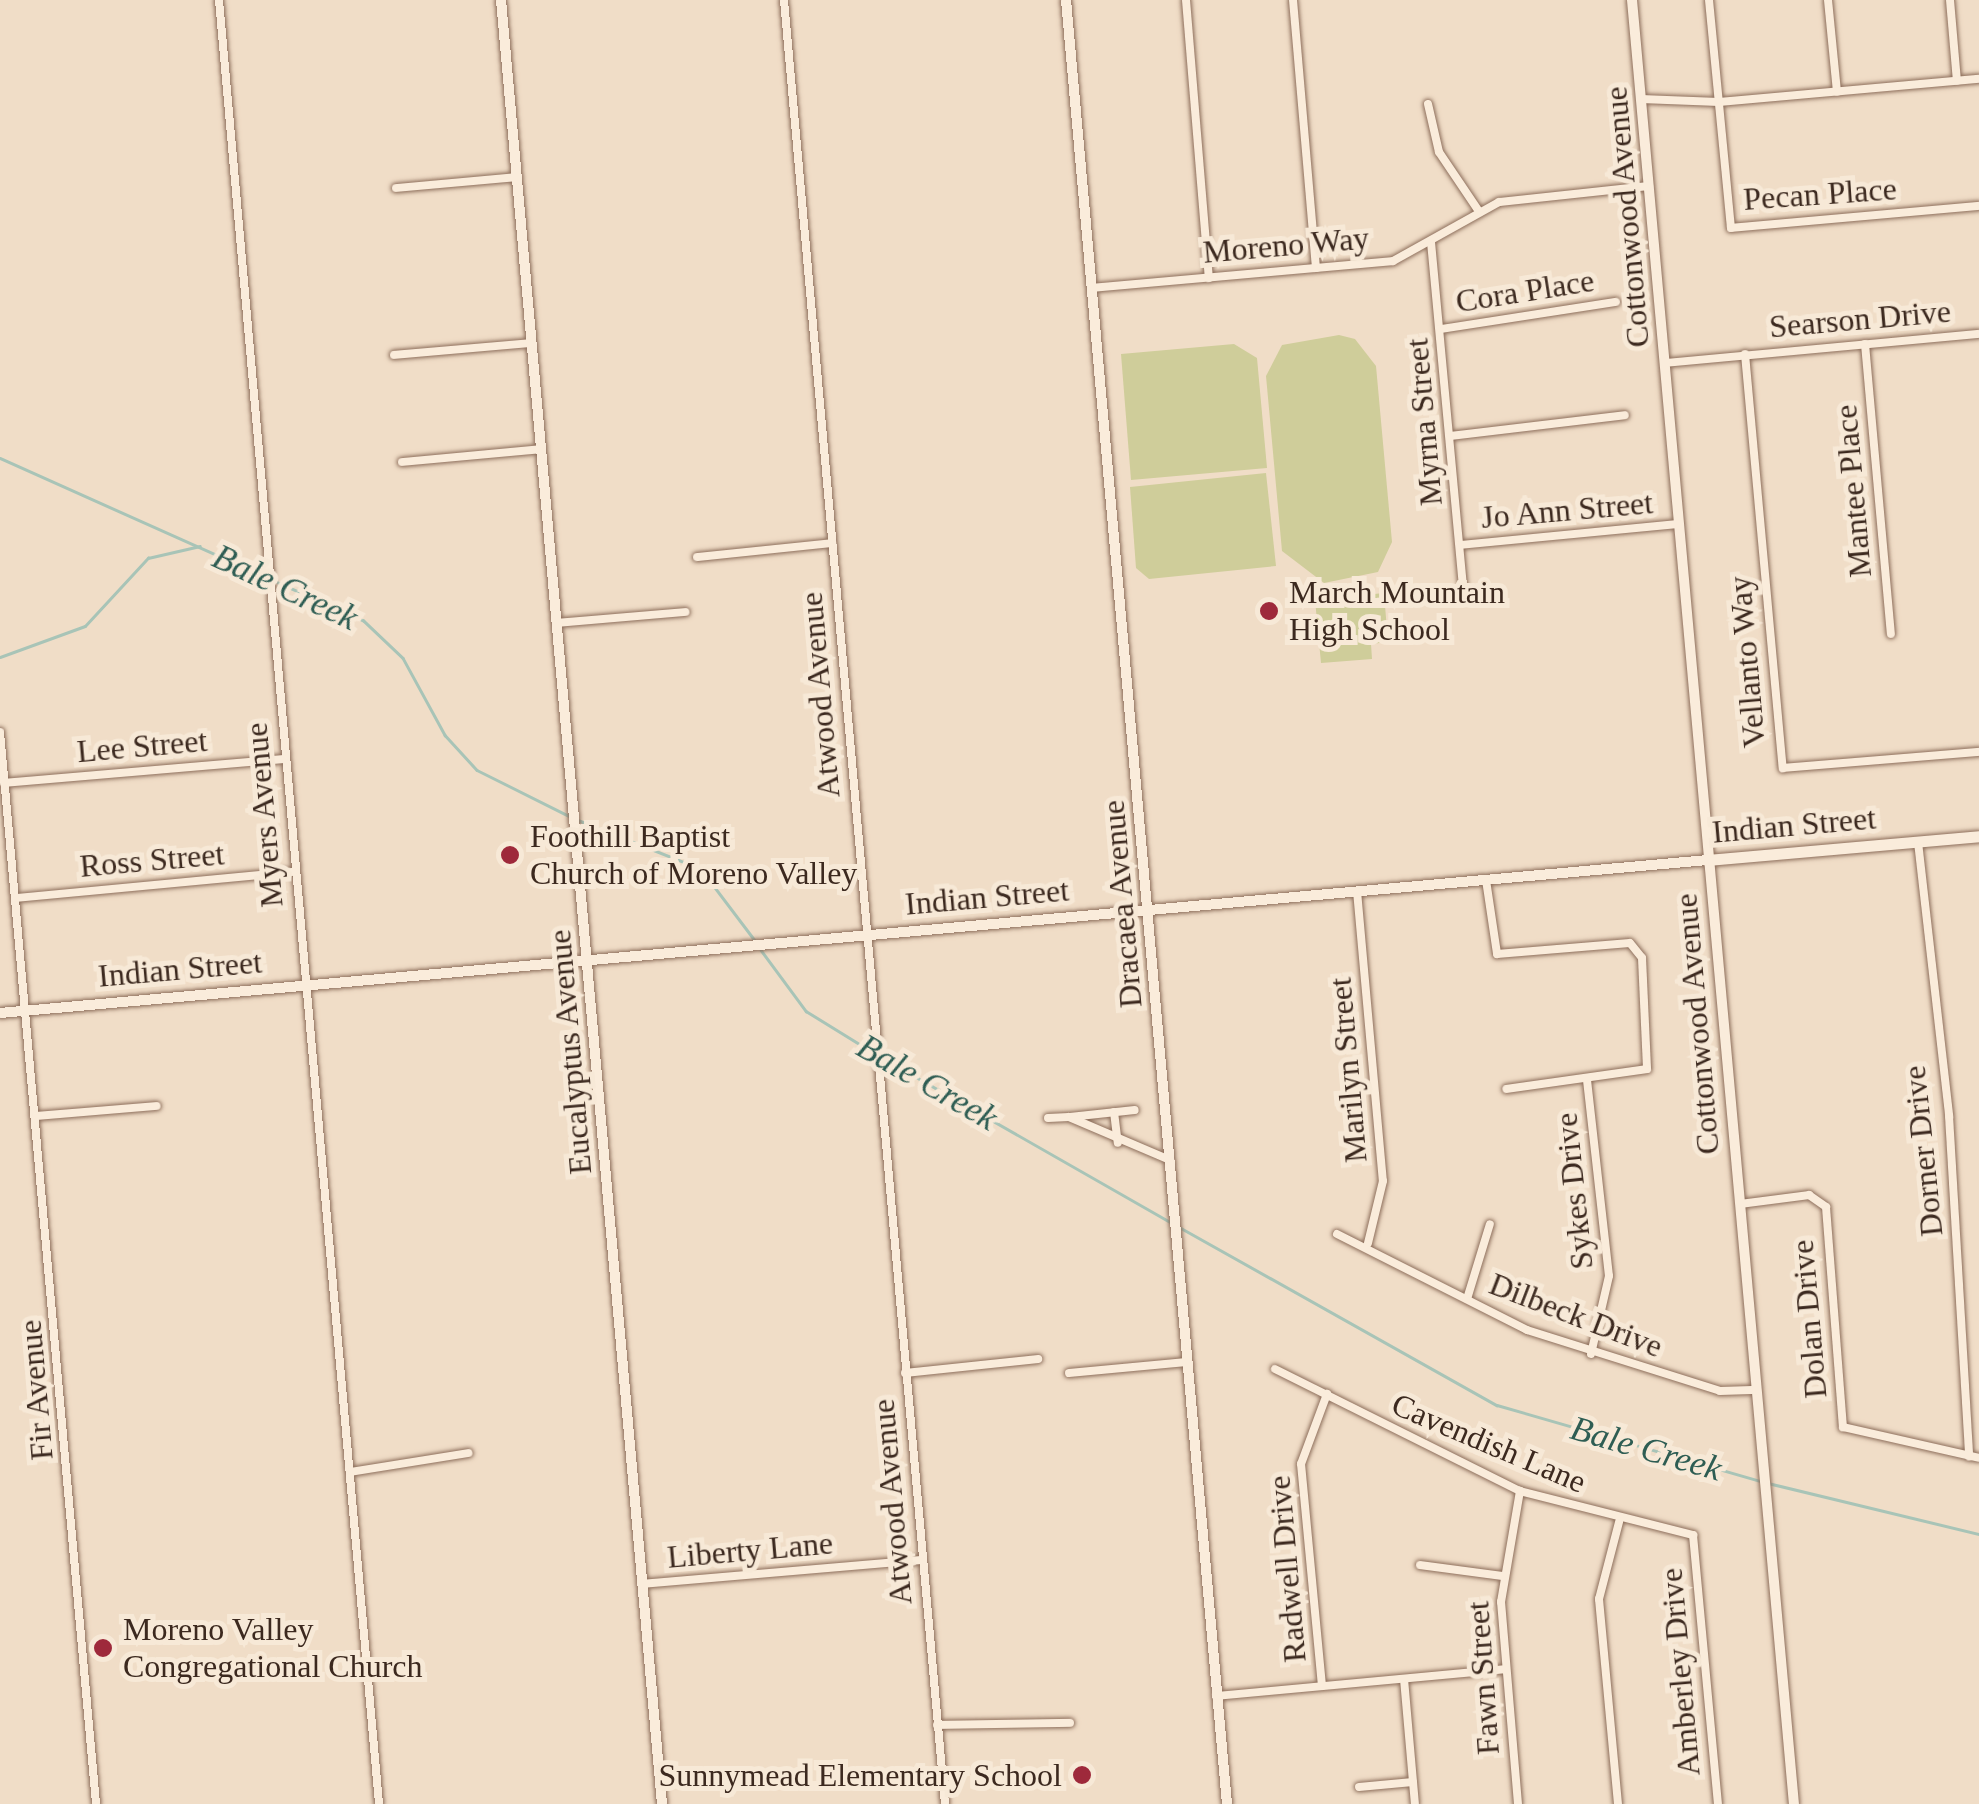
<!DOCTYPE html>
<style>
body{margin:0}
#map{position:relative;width:1979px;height:1804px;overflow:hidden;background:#f0ddc7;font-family:"Times New Roman",serif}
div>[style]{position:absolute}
.green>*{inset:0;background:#cfcd9a}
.stream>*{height:2.5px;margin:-1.25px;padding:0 1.25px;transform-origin:1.25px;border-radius:1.25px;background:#a8c4b7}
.roads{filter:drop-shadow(0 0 2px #8d6e5b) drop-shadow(0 0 2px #8d6e5b)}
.minor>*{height:8px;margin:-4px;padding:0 4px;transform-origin:4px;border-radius:4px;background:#faecdb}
.tertiary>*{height:10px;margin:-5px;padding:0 5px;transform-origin:5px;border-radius:5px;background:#faecdb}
.secondary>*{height:11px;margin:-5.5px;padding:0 5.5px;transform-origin:5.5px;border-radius:5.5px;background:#faecdb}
.dots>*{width:28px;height:28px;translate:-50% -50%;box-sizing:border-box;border:5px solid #f7e9d7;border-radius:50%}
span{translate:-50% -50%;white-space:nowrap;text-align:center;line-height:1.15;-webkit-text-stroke:10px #f7e9d7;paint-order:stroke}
.street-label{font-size:32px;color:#3c291f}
.poi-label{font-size:32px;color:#3c291f}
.left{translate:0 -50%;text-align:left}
.right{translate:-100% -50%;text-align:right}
.water-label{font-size:35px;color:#2e5d53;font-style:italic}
</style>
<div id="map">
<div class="green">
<div style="clip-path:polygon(1339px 335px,1355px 339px,1376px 366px,1392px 542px,1378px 572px,1324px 583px,1282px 551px,1266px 376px,1282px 345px)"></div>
<div style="clip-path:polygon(1234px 344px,1257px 358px,1267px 468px,1131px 480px,1121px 354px)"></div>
<div style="clip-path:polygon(1266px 473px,1276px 566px,1149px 579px,1136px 568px,1130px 487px)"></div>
<div style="clip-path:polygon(1384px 593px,1388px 642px,1371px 644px,1372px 659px,1321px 663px,1315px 600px)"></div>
</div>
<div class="stream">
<div style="left:0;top:458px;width:398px;rotate:24.1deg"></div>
<div style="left:363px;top:620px;width:55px;rotate:43.5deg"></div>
<div style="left:403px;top:658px;width:88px;rotate:61.4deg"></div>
<div style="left:445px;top:735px;width:47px;rotate:47.6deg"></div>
<div style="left:477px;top:770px;width:105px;rotate:26.6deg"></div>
<div style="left:0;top:657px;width:90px;rotate:-20deg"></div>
<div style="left:85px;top:626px;width:93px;rotate:-47.2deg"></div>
<div style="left:148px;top:558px;width:53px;rotate:-13deg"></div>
<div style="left:578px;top:820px;width:132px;rotate:21.7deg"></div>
<div style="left:701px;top:869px;width:93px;rotate:52.9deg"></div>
<div style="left:761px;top:950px;width:76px;rotate:53.6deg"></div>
<div style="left:806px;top:1011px;width:80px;rotate:31.7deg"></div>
<div style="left:881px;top:1057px;width:333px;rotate:29.7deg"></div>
<div style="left:1181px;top:1228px;width:362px;rotate:29.3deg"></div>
<div style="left:1497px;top:1405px;width:275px;rotate:16.1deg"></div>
<div style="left:1768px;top:1483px;width:217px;rotate:13.6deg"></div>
</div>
<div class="roads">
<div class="minor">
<div style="left:219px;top:0;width:1811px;rotate:84.93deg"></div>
<div style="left:784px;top:0;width:1811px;rotate:84.9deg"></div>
<div style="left:1186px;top:0;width:279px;rotate:85.3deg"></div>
<div style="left:1293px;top:0;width:269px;rotate:85.1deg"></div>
<div style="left:1709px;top:0;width:229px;rotate:84.5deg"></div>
<div style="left:1731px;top:228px;width:249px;rotate:-5.1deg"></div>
<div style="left:1828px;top:0;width:92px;rotate:84.4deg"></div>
<div style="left:1950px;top:0;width:81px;rotate:85.1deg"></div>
<div style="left:1641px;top:99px;width:78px;rotate:2.2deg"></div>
<div style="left:1719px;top:102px;width:261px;rotate:-5.1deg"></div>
<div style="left:1428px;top:104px;width:49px;rotate:77.1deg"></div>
<div style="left:1439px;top:152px;width:70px;rotate:56.1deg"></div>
<div style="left:396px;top:188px;width:121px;rotate:-5.2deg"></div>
<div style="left:1431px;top:242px;width:357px;rotate:84.7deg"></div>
<div style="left:1092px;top:288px;width:302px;rotate:-5.1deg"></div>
<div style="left:1393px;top:261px;width:121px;rotate:-29.1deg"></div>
<div style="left:1499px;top:202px;width:151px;rotate:-6.1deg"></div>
<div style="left:1441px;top:329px;width:177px;rotate:-8.8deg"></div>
<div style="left:1865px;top:344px;width:291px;rotate:84.9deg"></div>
<div style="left:1745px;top:354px;width:416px;rotate:84.8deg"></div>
<div style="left:1783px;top:768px;width:197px;rotate:-4.7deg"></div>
<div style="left:394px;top:355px;width:138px;rotate:-5deg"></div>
<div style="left:1665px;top:363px;width:315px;rotate:-5.3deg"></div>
<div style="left:1450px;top:436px;width:176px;rotate:-6.8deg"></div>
<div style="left:402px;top:462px;width:140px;rotate:-5.3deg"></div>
<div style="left:1460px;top:545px;width:220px;rotate:-5.5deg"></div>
<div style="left:697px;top:557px;width:136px;rotate:-5.9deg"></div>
<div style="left:557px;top:623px;width:129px;rotate:-4.9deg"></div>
<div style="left:0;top:732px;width:1076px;rotate:84.88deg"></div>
<div style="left:4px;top:783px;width:280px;rotate:-4.9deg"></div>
<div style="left:1918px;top:842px;width:276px;rotate:83.5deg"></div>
<div style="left:1949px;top:1116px;width:341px;rotate:86.6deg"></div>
<div style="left:1486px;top:880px;width:75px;rotate:81.5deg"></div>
<div style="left:1497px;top:954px;width:133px;rotate:-4.7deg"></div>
<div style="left:1630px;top:943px;width:19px;rotate:51deg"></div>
<div style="left:1642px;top:958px;width:111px;rotate:87.4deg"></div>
<div style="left:1647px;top:1069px;width:142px;rotate:171.9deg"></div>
<div style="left:1357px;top:891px;width:291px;rotate:84.9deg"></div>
<div style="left:1383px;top:1181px;width:64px;rotate:103.6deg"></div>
<div style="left:16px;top:898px;width:278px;rotate:-5.4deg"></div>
<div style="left:1587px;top:1080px;width:197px;rotate:83.6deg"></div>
<div style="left:1609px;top:1276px;width:80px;rotate:103deg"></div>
<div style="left:1114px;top:1112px;width:31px;rotate:83deg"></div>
<div style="left:37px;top:1116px;width:120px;rotate:-4.8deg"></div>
<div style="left:1070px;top:1117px;width:65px;rotate:-6.1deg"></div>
<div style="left:1048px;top:1118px;width:21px;rotate:-3deg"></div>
<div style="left:1069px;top:1117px;width:110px;rotate:23.1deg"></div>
<div style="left:1740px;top:1204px;width:70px;rotate:-7.4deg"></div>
<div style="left:1809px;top:1195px;width:21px;rotate:35deg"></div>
<div style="left:1826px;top:1207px;width:221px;rotate:85.6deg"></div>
<div style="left:1843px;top:1427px;width:139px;rotate:12.8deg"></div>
<div style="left:1337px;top:1234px;width:213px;rotate:26.8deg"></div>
<div style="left:1527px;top:1330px;width:202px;rotate:17.5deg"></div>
<div style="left:1720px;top:1391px;width:32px;rotate:-2deg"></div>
<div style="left:1467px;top:1299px;width:78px;rotate:-73deg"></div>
<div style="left:1275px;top:1369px;width:274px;rotate:26.5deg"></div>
<div style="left:1520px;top:1491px;width:179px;rotate:14.3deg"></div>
<div style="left:1693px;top:1535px;width:270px;rotate:84.7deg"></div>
<div style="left:905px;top:1373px;width:134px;rotate:-6deg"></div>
<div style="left:1069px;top:1373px;width:118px;rotate:-5.4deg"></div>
<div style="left:350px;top:1472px;width:120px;rotate:-9.1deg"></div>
<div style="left:1420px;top:1565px;width:83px;rotate:7.6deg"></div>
<div style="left:642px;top:1584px;width:282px;rotate:-4.9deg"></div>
<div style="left:1404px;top:1679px;width:125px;rotate:85deg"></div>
<div style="left:1322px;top:1686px;width:223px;rotate:-95.4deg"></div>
<div style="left:1301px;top:1464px;width:75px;rotate:-69.6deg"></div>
<div style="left:1216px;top:1696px;width:291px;rotate:-5.3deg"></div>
<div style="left:937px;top:1725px;width:133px;rotate:-0.9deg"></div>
<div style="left:1359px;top:1787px;width:54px;rotate:-5.3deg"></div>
<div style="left:1518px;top:1804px;width:203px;rotate:-94.8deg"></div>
<div style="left:1501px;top:1602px;width:113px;rotate:-80.3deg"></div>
<div style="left:1618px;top:1804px;width:206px;rotate:-95.3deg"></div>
<div style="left:1599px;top:1599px;width:80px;rotate:-75.4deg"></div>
</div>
<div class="tertiary">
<div style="left:501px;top:0;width:1811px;rotate:84.9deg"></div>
<div style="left:1066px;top:0;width:1811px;rotate:84.9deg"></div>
<div style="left:1632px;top:0;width:1811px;rotate:84.87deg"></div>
<div style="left:0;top:1013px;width:1714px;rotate:-5.12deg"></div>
</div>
<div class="secondary">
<div style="left:1707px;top:860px;width:273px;rotate:-5deg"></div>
</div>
</div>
<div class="dots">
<div style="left:1269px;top:611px;background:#9e293b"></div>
<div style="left:510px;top:855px;background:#9e293b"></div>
<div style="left:103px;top:1648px;background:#9e293b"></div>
<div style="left:1082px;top:1775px;background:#9e293b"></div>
</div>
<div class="street-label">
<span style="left:1820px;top:194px;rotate:-4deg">Pecan Place</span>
<span style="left:1627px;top:217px;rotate:-95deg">Cottonwood Avenue</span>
<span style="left:1286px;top:245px;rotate:-5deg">Moreno Way</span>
<span style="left:1525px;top:291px;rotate:-9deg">Cora Place</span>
<span style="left:1860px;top:319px;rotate:-5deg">Searson Drive</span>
<span style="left:1424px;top:422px;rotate:-95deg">Myrna Street</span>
<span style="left:1853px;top:491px;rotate:-95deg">Mantee Place</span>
<span style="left:1567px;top:510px;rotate:-5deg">Jo Ann Street</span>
<span style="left:1747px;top:662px;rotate:-95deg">Vellanto Way</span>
<span style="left:820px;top:695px;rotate:-95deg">Atwood Avenue</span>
<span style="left:142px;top:746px;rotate:-5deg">Lee Street</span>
<span style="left:264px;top:815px;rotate:-95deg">Myers Avenue</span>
<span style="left:1794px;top:825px;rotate:-5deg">Indian Street</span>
<span style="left:152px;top:860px;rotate:-5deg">Ross Street</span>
<span style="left:987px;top:897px;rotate:-5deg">Indian Street</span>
<span style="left:1122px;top:904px;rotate:-95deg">Dracaea Avenue</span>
<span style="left:180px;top:969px;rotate:-5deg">Indian Street</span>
<span style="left:1697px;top:1024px;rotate:-95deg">Cottonwood Avenue</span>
<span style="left:570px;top:1052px;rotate:-95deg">Eucalyptus Avenue</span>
<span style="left:1348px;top:1070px;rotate:-95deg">Marilyn Street</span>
<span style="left:1923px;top:1151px;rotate:-96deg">Dorner Drive</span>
<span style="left:1574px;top:1191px;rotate:-96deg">Sykes Drive</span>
<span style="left:1576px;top:1315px;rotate:21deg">Dilbeck Drive</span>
<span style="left:1809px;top:1319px;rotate:-95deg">Dolan Drive</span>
<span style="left:36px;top:1390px;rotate:-95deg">Fir Avenue</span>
<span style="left:1489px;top:1443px;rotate:23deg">Cavendish Lane</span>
<span style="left:892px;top:1502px;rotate:-95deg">Atwood Avenue</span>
<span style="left:750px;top:1550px;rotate:-5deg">Liberty Lane</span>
<span style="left:1287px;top:1569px;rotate:-95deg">Radwell Drive</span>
<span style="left:1680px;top:1672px;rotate:-95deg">Amberley Drive</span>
<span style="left:1483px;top:1678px;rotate:-94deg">Fawn Street</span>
</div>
<div class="poi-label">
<span class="left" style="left:1289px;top:611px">March Mountain<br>High School</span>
<span class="left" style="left:530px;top:855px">Foothill Baptist<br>Church of Moreno Valley</span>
<span class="left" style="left:123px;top:1648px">Moreno Valley<br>Congregational Church</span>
<span class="right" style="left:1062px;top:1775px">Sunnymead Elementary School</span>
</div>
<div class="water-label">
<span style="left:285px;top:588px;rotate:25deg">Bale Creek</span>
<span style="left:927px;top:1083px;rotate:30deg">Bale Creek</span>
<span style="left:1646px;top:1449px;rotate:16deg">Bale Creek</span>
</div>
</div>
